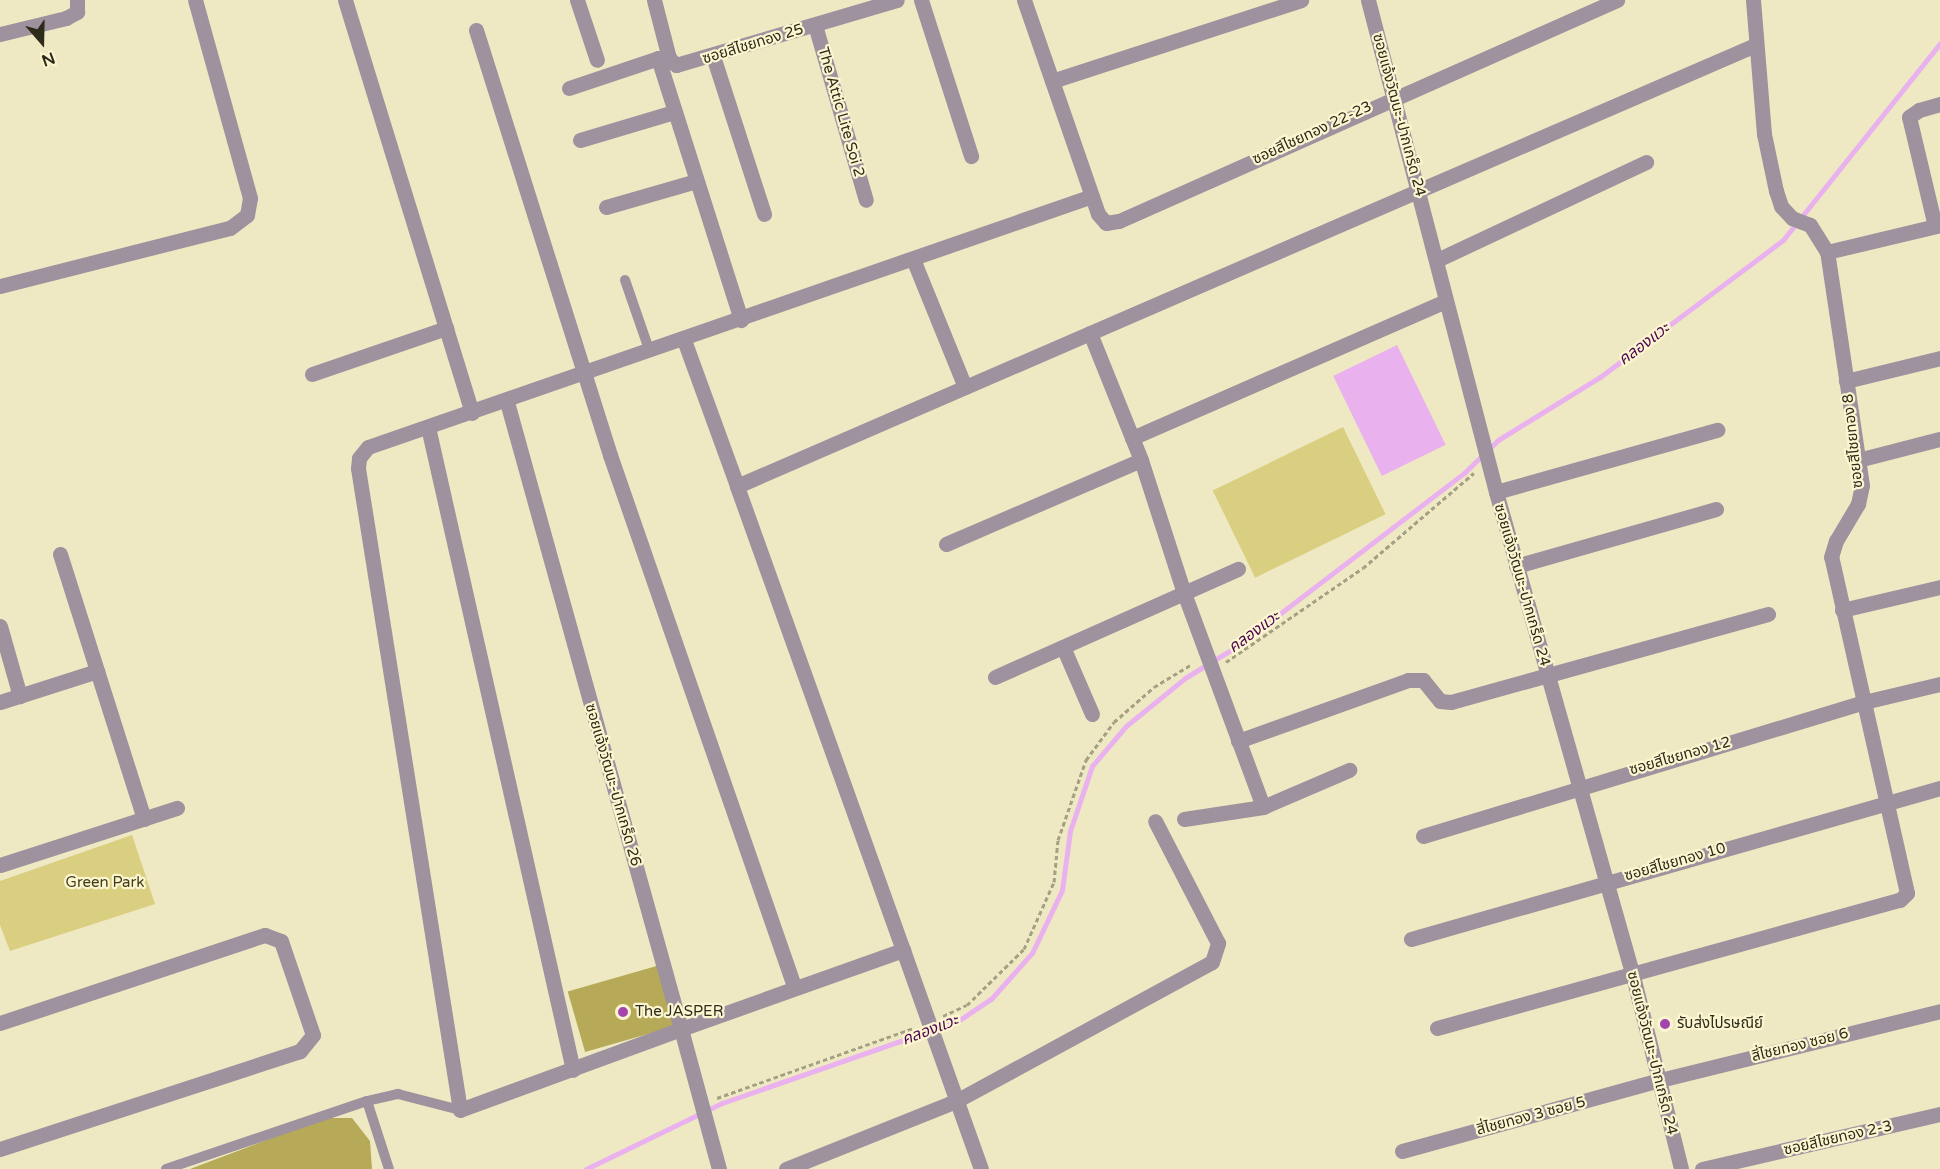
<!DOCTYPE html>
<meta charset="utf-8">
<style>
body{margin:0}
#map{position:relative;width:1940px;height:1169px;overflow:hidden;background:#eee9c3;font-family:"Varela Round","Noto Sans Thai",sans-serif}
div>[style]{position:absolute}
.green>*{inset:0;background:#dace80;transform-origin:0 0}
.water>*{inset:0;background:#eab1ef;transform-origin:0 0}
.stream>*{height:5px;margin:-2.5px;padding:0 2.5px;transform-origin:2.5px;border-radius:2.5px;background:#eab1ef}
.building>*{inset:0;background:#b6a957;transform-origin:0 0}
.path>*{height:3px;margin-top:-1.5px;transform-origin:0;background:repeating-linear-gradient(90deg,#a4a083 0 4.5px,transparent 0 7.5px)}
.service>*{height:10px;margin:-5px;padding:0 5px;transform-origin:5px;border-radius:5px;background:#9d929e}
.minor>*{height:15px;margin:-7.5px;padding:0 7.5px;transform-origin:7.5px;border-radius:7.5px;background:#9d929e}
.tertiary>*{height:15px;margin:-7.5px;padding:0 7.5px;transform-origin:7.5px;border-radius:7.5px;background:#9d929e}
.dots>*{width:16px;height:16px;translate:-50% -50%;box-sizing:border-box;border:3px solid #fcf6d0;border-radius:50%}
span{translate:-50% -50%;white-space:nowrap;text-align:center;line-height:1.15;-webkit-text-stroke:4.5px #fcf6d0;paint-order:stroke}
.street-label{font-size:15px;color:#2d2b1c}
.park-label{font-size:15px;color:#423c19}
.poi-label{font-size:15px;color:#2d2b1c}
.left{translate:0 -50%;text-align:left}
.water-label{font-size:16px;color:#4d0654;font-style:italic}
.north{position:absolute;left:12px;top:12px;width:60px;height:60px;-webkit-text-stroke:4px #fcf6d0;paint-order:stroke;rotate:160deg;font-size:16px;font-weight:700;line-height:24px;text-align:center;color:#2d2b1c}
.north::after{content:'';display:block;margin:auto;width:21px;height:27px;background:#2d2b1c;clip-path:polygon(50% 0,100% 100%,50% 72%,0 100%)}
</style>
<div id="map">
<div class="green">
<div style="left:1343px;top:427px;width:97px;height:145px;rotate:64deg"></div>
<div style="clip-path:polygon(132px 835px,155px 904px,10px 951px,0 925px,0 881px)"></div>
</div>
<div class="water">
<div style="left:1397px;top:345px;width:111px;height:71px;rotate:64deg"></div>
</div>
<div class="stream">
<div style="left:586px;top:1169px;width:151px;rotate:-25.9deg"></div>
<div style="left:722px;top:1103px;width:250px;rotate:-19.2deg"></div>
<div style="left:958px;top:1021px;width:40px;rotate:-34deg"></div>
<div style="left:991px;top:999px;width:62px;rotate:-48.3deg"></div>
<div style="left:1032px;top:953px;width:70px;rotate:-64.5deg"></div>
<div style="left:1062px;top:890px;width:60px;rotate:-82.3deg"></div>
<div style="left:1070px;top:831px;width:69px;rotate:-71.3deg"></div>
<div style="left:1092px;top:766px;width:52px;rotate:-49.6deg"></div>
<div style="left:1126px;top:726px;width:76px;rotate:-39.1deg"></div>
<div style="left:1185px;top:678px;width:63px;rotate:-31.4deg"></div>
<div style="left:1239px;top:645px;width:283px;rotate:-37.4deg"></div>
<div style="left:1464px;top:473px;width:47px;rotate:-44.1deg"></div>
<div style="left:1498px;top:440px;width:120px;rotate:-31.7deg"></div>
<div style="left:1600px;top:377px;width:229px;rotate:-36.8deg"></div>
<div style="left:1783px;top:240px;width:252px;rotate:-51.4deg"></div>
</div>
<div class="building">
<div style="left:660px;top:965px;width:63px;height:96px;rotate:74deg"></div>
<div style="clip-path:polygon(325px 1118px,352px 1118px,370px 1141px,372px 1169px,190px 1169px)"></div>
</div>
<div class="path">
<div style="left:1226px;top:662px;width:166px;rotate:-34.5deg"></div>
<div style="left:1363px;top:568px;width:146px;rotate:-40.6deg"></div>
<div style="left:943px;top:1016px;width:26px;rotate:-25deg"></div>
<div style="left:967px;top:1005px;width:80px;rotate:-44.5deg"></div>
<div style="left:1024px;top:949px;width:73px;rotate:-65.9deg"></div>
<div style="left:1054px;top:882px;width:42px;rotate:-84.6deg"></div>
<div style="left:1058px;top:840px;width:85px;rotate:-70.7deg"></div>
<div style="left:1086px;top:760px;width:47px;rotate:-53.6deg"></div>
<div style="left:1114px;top:722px;width:53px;rotate:-41.2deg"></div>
<div style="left:1154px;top:687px;width:44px;rotate:-31.2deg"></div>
<div style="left:717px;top:1098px;width:209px;rotate:-19.6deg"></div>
</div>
<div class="service">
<div style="left:625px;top:280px;width:76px;rotate:70.9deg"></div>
<div style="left:367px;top:1101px;width:71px;rotate:72.1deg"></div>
<div style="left:166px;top:1169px;width:212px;rotate:-18.7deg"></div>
<div style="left:367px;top:1101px;width:32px;rotate:-13deg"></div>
<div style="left:398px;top:1094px;width:64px;rotate:14.5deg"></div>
</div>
<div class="minor">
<div style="left:345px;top:0;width:432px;rotate:72.9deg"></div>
<div style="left:577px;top:0;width:63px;rotate:71.6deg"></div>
<div style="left:654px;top:0;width:60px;rotate:75.5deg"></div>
<div style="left:669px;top:58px;width:10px;rotate:45deg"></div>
<div style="left:676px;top:65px;width:230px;rotate:-16.4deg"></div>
<div style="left:921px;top:0;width:164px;rotate:72.2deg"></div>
<div style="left:1024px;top:0;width:226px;rotate:70.9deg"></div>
<div style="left:1098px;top:214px;width:12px;rotate:48deg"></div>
<div style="left:1106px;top:223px;width:13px;rotate:-9deg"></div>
<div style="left:1119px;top:221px;width:545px;rotate:-23.93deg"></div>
<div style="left:815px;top:25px;width:182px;rotate:73.8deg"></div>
<div style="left:476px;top:30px;width:446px;rotate:72.5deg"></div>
<div style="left:610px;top:455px;width:562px;rotate:70.89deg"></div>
<div style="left:0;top:34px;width:68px;rotate:-13.6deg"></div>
<div style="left:66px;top:18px;width:13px;rotate:-29deg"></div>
<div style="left:77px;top:12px;width:12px;rotate:-90deg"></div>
<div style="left:713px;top:56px;width:166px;rotate:72.1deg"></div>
<div style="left:1052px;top:81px;width:262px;rotate:-18deg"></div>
<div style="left:569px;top:88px;width:94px;rotate:-18.6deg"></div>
<div style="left:658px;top:58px;width:275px;rotate:72.4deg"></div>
<div style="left:580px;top:140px;width:98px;rotate:-16.6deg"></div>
<div style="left:1420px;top:190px;width:365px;rotate:-23.4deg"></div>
<div style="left:606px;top:207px;width:94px;rotate:-16.1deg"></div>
<div style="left:1935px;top:226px;width:112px;rotate:-103.4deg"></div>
<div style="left:1909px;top:117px;width:12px;rotate:-35deg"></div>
<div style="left:1919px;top:110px;width:22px;rotate:-16deg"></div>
<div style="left:1827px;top:252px;width:116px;rotate:-13.4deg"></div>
<div style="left:913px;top:259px;width:138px;rotate:67.9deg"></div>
<div style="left:1437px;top:260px;width:231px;rotate:-25.1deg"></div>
<div style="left:0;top:286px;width:237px;rotate:-14.2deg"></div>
<div style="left:230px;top:228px;width:21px;rotate:-37deg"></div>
<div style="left:247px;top:215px;width:17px;rotate:-80deg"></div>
<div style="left:250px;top:198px;width:205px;rotate:-105.5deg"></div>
<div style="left:1090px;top:333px;width:137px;rotate:68.1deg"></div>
<div style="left:1141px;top:460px;width:140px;rotate:72.1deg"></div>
<div style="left:1184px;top:593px;width:228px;rotate:69.7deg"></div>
<div style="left:684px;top:340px;width:155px;rotate:70deg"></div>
<div style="left:312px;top:374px;width:142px;rotate:-18.9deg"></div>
<div style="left:1846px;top:381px;width:97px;rotate:-13.7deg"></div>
<div style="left:507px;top:402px;width:651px;rotate:74.49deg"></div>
<div style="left:681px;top:1029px;width:235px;rotate:159.9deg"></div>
<div style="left:460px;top:1110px;width:650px;rotate:-99.03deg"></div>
<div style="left:358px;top:468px;width:10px;rotate:-84deg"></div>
<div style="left:359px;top:458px;width:14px;rotate:-51deg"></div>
<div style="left:368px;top:447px;width:766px;rotate:-19.12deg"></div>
<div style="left:428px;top:427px;width:659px;rotate:77.29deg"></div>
<div style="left:1132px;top:438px;width:342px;rotate:-23.6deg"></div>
<div style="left:1858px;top:460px;width:85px;rotate:-14.4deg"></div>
<div style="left:1496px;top:492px;width:230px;rotate:-15.7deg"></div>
<div style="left:946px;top:544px;width:212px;rotate:-23.3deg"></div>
<div style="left:60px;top:554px;width:278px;rotate:72.4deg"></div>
<div style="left:1516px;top:566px;width:208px;rotate:-15.9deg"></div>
<div style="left:1842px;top:610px;width:101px;rotate:-13.2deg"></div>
<div style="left:0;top:626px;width:73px;rotate:74.1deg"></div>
<div style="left:1063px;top:647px;width:73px;rotate:66.6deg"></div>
<div style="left:995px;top:677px;width:266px;rotate:-24deg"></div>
<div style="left:0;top:702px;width:102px;rotate:-17.7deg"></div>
<div style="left:1238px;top:741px;width:181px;rotate:-19.7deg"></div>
<div style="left:1408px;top:680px;width:15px"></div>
<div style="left:1423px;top:680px;width:27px;rotate:51deg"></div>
<div style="left:1440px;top:701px;width:11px;rotate:5deg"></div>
<div style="left:1451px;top:702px;width:329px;rotate:-15.5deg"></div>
<div style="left:1184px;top:819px;width:80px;rotate:-8.6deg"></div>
<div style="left:1263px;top:807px;width:94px;rotate:-23.3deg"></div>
<div style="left:1423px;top:836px;width:461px;rotate:-16.9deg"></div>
<div style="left:1864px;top:702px;width:78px;rotate:-13.3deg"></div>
<div style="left:0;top:865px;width:186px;rotate:-17.9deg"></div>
<div style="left:1411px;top:939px;width:550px;rotate:-15.93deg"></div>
<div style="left:903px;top:950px;width:232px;rotate:70.4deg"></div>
<div style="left:0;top:1023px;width:279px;rotate:-18.4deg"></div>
<div style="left:265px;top:935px;width:17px;rotate:21deg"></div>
<div style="left:281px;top:941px;width:99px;rotate:71.2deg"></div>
<div style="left:313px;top:1035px;width:21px;rotate:129deg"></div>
<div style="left:300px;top:1051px;width:316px;rotate:161.9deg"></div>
<div style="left:1437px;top:1028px;width:480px;rotate:-15.5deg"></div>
<div style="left:1900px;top:900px;width:10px;rotate:-45deg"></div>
<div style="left:1907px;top:893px;width:344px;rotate:-102.7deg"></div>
<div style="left:1831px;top:557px;width:17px;rotate:-73deg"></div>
<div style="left:1836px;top:541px;width:43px;rotate:-59.3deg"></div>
<div style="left:1858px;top:504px;width:19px;rotate:-78deg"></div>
<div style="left:1862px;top:485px;width:236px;rotate:-98.5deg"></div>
<div style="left:1827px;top:252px;width:32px;rotate:-122deg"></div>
<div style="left:1810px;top:225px;width:19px;rotate:-159deg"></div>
<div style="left:1792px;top:218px;width:16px;rotate:-133deg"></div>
<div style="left:1781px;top:206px;width:16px;rotate:-108deg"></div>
<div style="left:1776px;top:191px;width:58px;rotate:-101.9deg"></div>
<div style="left:1764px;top:134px;width:134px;rotate:-94.7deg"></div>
<div style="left:1402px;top:1151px;width:268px;rotate:-15.4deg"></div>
<div style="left:1660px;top:1080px;width:288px;rotate:-13.8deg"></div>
<div style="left:786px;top:1169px;width:183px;rotate:-21.8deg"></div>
<div style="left:956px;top:1101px;width:291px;rotate:-28.5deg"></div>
<div style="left:1212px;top:962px;width:20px;rotate:-72deg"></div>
<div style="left:1218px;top:943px;width:137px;rotate:-117.3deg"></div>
<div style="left:1702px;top:1169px;width:244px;rotate:-13deg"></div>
</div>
<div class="tertiary">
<div style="left:1368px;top:0;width:508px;rotate:75.42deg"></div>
<div style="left:1496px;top:492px;width:499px;rotate:74.2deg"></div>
<div style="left:1632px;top:972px;width:203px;rotate:76deg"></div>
<div style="left:719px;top:1169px;width:145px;rotate:-105.2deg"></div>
<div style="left:681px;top:1029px;width:236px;rotate:-19.6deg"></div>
<div style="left:903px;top:950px;width:493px;rotate:-109.7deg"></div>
<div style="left:737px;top:486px;width:744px;rotate:-23.43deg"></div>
</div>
<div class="dots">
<div style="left:623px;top:1012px;background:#a444ad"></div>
<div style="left:1665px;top:1024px;background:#a444ad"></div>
</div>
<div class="street-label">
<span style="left:753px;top:44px;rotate:-17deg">ซอยสีไชยทอง 25</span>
<span style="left:841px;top:112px;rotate:74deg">The Attic Lite Soi 2</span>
<span style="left:1399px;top:115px;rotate:75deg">ซอยแจ้งวัฒนะ-ปากเกร็ด 24</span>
<span style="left:1312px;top:133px;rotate:-25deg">ซอยสีไชยทอง 22-23</span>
<span style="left:1853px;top:441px;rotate:-96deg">ซอยสีไชยทอง 8</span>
<span style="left:1522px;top:585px;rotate:74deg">ซอยแจ้งวัฒนะ-ปากเกร็ด 24</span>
<span style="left:1680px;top:756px;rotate:-16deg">ซอยสีไชยทอง 12</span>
<span style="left:613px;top:785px;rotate:74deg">ซอยแจ้งวัฒนะ-ปากเกร็ด 26</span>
<span style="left:1675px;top:862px;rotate:-16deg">ซอยสีไชยทอง 10</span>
<span style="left:1800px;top:1045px;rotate:-14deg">สี่ไชยทอง ซอย 6</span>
<span style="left:1652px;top:1053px;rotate:76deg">ซอยแจ้งวัฒนะ-ปากเกร็ด 24</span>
<span style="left:1531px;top:1116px;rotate:-15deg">สี่ไชยทอง 3 ซอย 5</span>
<span style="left:1838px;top:1138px;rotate:-13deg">ซอยสีไชยทอง 2-3</span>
</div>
<div class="park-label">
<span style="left:105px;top:883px">Green Park</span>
</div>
<div class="poi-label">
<span class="left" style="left:635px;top:1012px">The JASPER</span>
<span class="left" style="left:1677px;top:1024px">รับส่งไปรษณีย์</span>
</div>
<div class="water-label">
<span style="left:1644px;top:344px;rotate:-37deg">คลองแวะ</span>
<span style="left:1254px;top:632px;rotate:-36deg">คลองแวะ</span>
<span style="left:930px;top:1030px;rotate:-21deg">คลองแวะ</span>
</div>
<div class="north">N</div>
</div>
